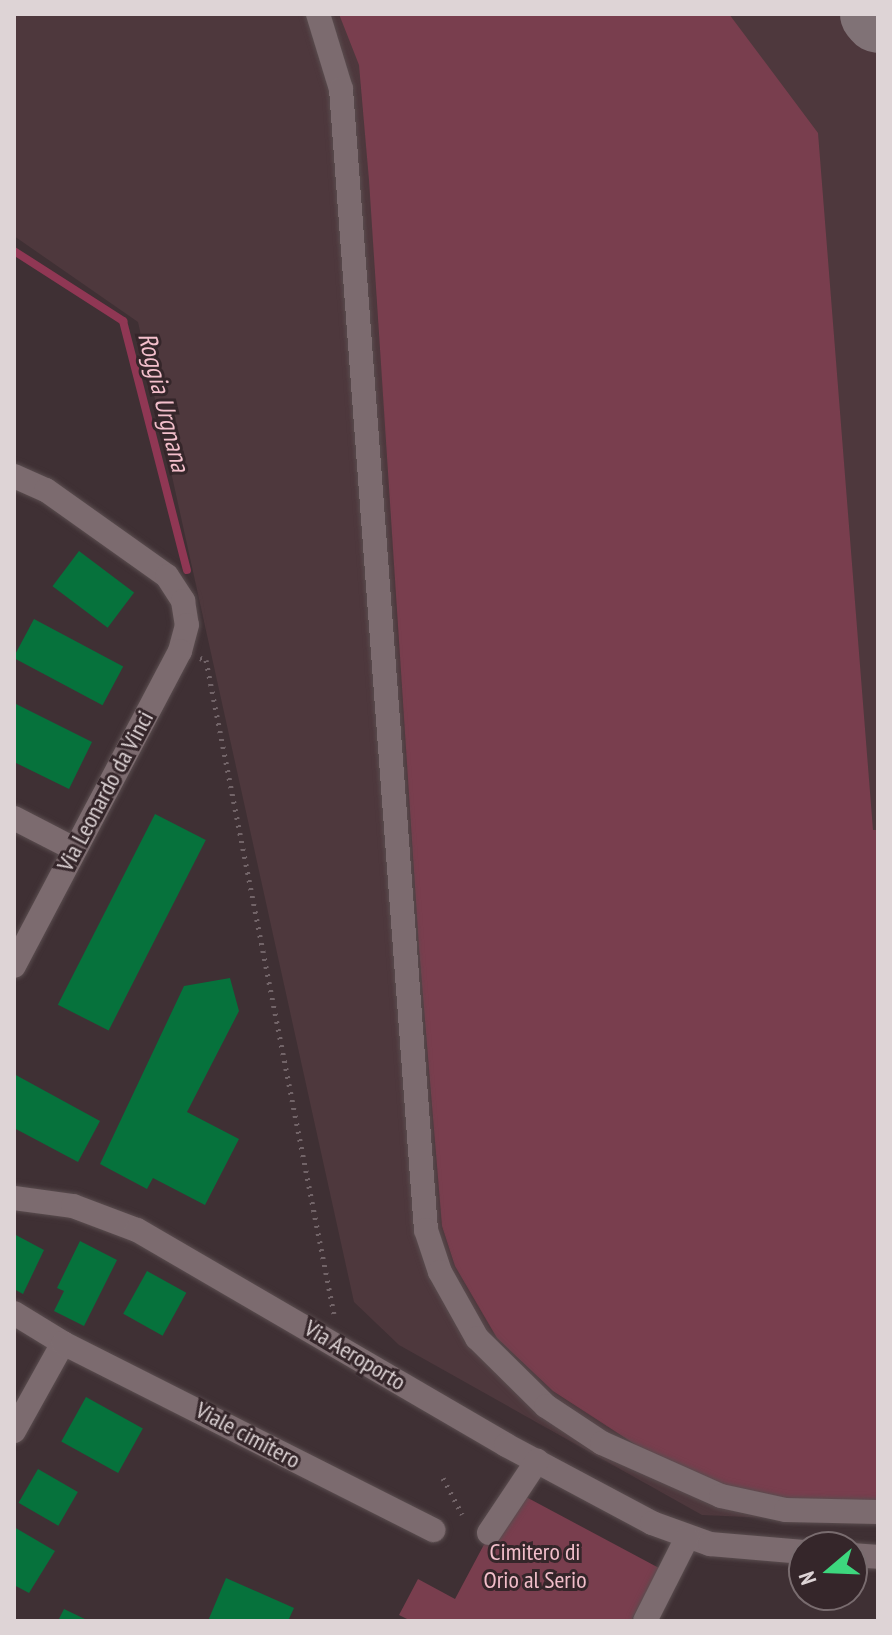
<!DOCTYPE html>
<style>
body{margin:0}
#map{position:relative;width:892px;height:1635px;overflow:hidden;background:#3f3034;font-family:"PT Sans Narrow",sans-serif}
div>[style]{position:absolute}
.built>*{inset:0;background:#4e383d}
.green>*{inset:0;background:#793e4e}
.stream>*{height:8px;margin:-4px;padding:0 4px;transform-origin:4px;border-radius:4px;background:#903754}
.taxiway>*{height:68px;margin:-34px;padding:0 34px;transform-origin:34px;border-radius:34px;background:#807276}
.building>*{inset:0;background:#06723c;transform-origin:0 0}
.path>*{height:5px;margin-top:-2.5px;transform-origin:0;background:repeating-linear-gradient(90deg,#726468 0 2px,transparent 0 8px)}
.roads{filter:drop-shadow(0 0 2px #5a4d4f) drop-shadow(0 0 2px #5a4d4f)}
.minor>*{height:24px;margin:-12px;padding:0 12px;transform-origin:12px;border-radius:12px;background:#7c6b6f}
span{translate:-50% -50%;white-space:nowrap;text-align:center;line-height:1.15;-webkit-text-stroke:6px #35262a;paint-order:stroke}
.street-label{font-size:24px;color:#ded4d6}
.park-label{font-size:24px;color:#f2beca}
.water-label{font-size:26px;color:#f3bfcb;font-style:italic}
.frame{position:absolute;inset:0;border:16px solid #ded4d6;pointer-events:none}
.north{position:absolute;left:788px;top:1531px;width:80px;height:80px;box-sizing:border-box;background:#35262a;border:2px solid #796c6f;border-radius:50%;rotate:251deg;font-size:22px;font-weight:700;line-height:32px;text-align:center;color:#ded4d6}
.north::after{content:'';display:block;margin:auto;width:28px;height:36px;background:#3dd77e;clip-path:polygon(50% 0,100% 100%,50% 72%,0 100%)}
</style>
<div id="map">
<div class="built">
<div style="clip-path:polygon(14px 14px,878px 14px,878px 1523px,702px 1515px,399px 1345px,354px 1302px,138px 322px,14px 236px)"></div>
</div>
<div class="green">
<div style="clip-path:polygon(339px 14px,729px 14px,818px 133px,873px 830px,878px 830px,878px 1507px,816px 1505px,732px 1490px,647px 1452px,553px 1391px,497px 1338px,455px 1266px,442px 1226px,419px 948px,369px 180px,359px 65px)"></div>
<div style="clip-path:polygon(513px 1490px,659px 1568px,631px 1621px,411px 1621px,399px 1615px,418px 1579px,455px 1599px)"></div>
</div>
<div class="stream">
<div style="left:14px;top:251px;width:130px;rotate:32.7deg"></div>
<div style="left:123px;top:321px;width:257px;rotate:75.6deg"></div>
</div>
<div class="taxiway">
<div style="left:874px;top:14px;width:6px;rotate:51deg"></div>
</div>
<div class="building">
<div style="left:79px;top:551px;width:69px;height:44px;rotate:37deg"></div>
<div style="left:34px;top:619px;width:101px;height:44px;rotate:28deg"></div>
<div style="clip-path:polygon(14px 703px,92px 742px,69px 789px,14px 762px)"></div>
<div style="left:155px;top:814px;width:57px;height:214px;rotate:27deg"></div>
<div style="clip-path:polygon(230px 978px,239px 1011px,187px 1112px,239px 1139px,205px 1205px,153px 1178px,147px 1189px,100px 1164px,184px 986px)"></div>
<div style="clip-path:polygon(14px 1074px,100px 1121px,78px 1162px,14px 1128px)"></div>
<div style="clip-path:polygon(14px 1234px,44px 1250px,23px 1294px,14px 1289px)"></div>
<div style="clip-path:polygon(80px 1241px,117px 1260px,84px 1326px,54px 1311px,64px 1291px,57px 1288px)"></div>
<div style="left:147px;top:1271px;width:45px;height:49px;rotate:29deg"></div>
<div style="left:86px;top:1397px;width:65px;height:51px;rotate:29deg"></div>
<div style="left:38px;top:1469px;width:46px;height:39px;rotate:30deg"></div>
<div style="clip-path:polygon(14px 1527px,55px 1551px,29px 1593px,14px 1585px)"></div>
<div style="clip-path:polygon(226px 1578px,294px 1608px,288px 1621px,208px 1621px)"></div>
<div style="clip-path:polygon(64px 1609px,89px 1621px,58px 1621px)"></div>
</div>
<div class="path">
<div style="left:200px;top:658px;width:6px;rotate:18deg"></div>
<div style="left:206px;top:660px;width:666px;rotate:78.93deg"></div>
<div style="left:443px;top:1478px;width:41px;rotate:62.2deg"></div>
</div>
<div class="roads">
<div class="minor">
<div style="left:318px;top:14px;width:78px;rotate:73deg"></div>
<div style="left:341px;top:89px;width:1144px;rotate:85.74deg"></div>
<div style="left:426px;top:1230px;width:44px;rotate:71.6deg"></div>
<div style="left:440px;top:1272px;width:76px;rotate:60.7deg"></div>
<div style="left:477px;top:1338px;width:97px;rotate:44.6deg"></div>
<div style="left:546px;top:1406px;width:67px;rotate:33.5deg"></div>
<div style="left:602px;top:1443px;width:130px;rotate:24deg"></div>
<div style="left:721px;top:1496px;width:66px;rotate:12.2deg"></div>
<div style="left:786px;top:1510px;width:92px;rotate:1.2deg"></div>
<div style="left:14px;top:476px;width:35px;rotate:24deg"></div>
<div style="left:46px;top:490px;width:148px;rotate:35.4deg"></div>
<div style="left:167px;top:576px;width:30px;rotate:57deg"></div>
<div style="left:183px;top:601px;width:24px;rotate:81deg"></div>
<div style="left:187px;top:625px;width:27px;rotate:105deg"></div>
<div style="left:180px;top:651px;width:356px;rotate:117.8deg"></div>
<div style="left:14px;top:818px;width:68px;rotate:27.3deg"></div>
<div style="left:14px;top:1198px;width:60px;rotate:7.7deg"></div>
<div style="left:73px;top:1206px;width:68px;rotate:20.6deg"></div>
<div style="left:137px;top:1230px;width:427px;rotate:30.2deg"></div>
<div style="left:506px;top:1445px;width:166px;rotate:28.1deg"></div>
<div style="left:652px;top:1523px;width:62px;rotate:19.9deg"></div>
<div style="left:710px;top:1544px;width:94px;rotate:4.9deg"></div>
<div style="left:14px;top:1313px;width:57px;rotate:31.5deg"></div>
<div style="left:63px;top:1343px;width:101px;rotate:119.1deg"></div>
<div style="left:63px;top:1343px;width:415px;rotate:26.8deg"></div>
<div style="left:489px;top:1533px;width:87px;rotate:-56.3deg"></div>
<div style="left:852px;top:1555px;width:26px;rotate:4deg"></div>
<div style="left:645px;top:1621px;width:93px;rotate:-63.2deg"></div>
</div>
</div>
<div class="street-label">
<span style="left:105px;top:791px;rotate:-62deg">Via Leonardo da Vinci</span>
<span style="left:355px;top:1355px;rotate:31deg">Via Aeroporto</span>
<span style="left:248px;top:1435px;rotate:28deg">Viale cimitero</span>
</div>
<div class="park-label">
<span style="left:535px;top:1566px">Cimitero di<br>Orio al Serio</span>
</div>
<div class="water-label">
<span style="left:164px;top:402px;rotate:76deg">Roggia Urgnana</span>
</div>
<div class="frame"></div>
<div class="north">N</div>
</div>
